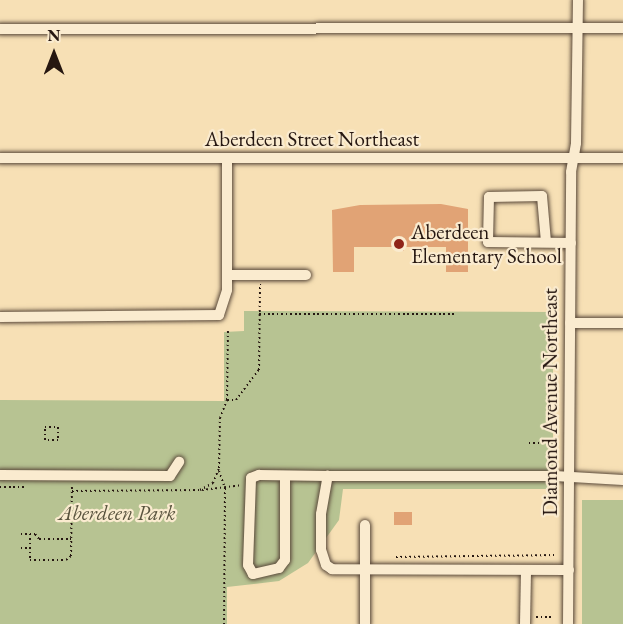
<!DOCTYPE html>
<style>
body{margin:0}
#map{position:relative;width:623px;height:624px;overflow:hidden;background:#f7e0b5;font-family:"EB Garamond",serif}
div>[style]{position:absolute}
.green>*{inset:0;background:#b7c392;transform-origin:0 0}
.building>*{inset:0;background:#e1a375;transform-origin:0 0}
.path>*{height:2px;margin-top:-1px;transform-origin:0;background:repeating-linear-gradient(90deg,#261711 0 1.5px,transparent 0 4.5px)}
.roads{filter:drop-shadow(0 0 2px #5a493a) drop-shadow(0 0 2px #5a493a)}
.minor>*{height:10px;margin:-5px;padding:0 5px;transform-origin:5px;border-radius:5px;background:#faebcf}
.dots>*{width:16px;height:16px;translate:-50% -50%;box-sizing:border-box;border:3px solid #faebcf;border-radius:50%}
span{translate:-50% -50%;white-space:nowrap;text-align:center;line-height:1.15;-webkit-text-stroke:4.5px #faebcf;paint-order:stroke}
.street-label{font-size:21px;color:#261711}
.poi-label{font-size:21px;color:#261711}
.left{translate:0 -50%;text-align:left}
.park-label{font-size:21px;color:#59533e;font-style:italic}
.north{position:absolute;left:24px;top:24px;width:60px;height:60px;-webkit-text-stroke:4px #faebcf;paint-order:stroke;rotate:0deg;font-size:16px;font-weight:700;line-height:24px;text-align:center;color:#261711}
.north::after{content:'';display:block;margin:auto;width:21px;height:27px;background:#261711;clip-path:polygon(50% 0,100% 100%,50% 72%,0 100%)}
</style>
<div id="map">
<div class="green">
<div style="clip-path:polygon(244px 311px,553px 312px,553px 489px,343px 489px,339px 520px,308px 563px,279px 581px,227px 587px,227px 624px,0 624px,0 400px,224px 401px,224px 332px,244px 331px)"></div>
<div style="left:582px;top:500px;width:41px;height:124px"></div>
</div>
<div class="building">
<div style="clip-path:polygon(441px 204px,468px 209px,468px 272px,446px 272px,446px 247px,404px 247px,404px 251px,395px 251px,395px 247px,354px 247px,354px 272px,333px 272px,332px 210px,360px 205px)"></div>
<div style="left:394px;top:512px;width:18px;height:13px"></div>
</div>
<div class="path">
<div style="left:259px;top:314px;width:195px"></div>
<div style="left:227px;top:400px;width:9px"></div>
<div style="left:236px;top:400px;width:38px;rotate:-53deg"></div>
<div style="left:259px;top:370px;width:86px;rotate:-89.3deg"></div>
<div style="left:45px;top:427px;width:13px"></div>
<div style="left:58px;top:427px;width:13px;rotate:90deg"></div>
<div style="left:58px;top:440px;width:13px;rotate:180deg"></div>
<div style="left:45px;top:440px;width:13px;rotate:-90deg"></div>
<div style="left:529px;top:443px;width:26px"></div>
<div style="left:219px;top:471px;width:18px;rotate:71deg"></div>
<div style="left:225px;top:488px;width:136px;rotate:90.4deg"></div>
<div style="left:0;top:487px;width:27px"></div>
<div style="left:202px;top:490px;width:39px;rotate:-7deg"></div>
<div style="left:72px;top:491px;width:128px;rotate:-0.4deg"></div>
<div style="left:200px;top:490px;width:15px;rotate:-28deg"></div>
<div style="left:213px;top:483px;width:16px;rotate:-68deg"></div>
<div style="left:219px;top:468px;width:50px;rotate:-88.9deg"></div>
<div style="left:220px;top:418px;width:19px;rotate:-69deg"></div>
<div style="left:227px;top:400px;width:71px;rotate:-89.2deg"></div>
<div style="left:21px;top:534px;width:14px"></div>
<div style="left:35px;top:534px;width:6px;rotate:51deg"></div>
<div style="left:39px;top:539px;width:32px"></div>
<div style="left:30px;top:534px;width:26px;rotate:90deg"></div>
<div style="left:30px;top:560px;width:36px"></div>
<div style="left:66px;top:560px;width:6px;rotate:-39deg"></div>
<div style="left:71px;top:556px;width:71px;rotate:-89.2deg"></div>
<div style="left:21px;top:548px;width:9px"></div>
<div style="left:396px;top:557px;width:158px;rotate:-0.7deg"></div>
<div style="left:536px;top:617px;width:18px"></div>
</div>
<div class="roads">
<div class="minor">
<div style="left:0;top:29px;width:623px;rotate:-0.09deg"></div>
<div style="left:0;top:158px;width:623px"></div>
<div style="left:546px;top:242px;width:46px;rotate:-95deg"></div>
<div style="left:542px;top:196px;width:53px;rotate:178.9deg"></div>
<div style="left:489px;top:197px;width:45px;rotate:91.3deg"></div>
<div style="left:488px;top:242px;width:83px;rotate:0.7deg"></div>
<div style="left:227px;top:275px;width:79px"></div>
<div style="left:0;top:317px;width:219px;rotate:-0.5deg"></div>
<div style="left:219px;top:315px;width:26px;rotate:-72deg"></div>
<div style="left:227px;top:290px;width:132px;rotate:-90deg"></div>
<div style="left:570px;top:323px;width:53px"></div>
<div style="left:0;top:475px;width:170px;rotate:0.3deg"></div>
<div style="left:170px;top:476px;width:17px;rotate:-57deg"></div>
<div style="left:285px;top:476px;width:84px;rotate:90deg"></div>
<div style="left:285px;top:560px;width:10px;rotate:127deg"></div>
<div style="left:279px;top:568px;width:27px;rotate:167deg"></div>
<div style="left:253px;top:574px;width:10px;rotate:-119deg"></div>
<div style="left:248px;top:565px;width:87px;rotate:-88deg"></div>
<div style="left:251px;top:478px;width:9px;rotate:-21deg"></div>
<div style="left:259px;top:475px;width:69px;rotate:0.8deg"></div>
<div style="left:569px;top:570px;width:237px;rotate:-179.8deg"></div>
<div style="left:332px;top:569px;width:7px;rotate:-146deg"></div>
<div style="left:326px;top:565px;width:16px;rotate:-108deg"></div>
<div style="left:321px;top:550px;width:36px;rotate:-90deg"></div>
<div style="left:321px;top:514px;width:39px;rotate:-80deg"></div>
<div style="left:328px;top:476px;width:227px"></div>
<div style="left:555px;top:476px;width:68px;rotate:3.4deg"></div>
<div style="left:365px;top:624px;width:99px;rotate:-90deg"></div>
<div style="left:525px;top:624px;width:54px;rotate:-88.9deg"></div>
<div style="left:568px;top:624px;width:452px;rotate:-89.6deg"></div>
<div style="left:571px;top:172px;width:29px;rotate:-80deg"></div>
<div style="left:576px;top:143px;width:143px;rotate:-89.2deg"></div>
</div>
</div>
<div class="dots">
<div style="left:399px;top:244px;background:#8f2418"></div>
</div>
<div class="street-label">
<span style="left:312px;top:139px">Aberdeen Street Northeast</span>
<span style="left:550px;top:402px;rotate:-90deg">Diamond Avenue Northeast</span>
</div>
<div class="poi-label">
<span class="left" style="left:411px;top:244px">Aberdeen<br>Elementary School</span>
</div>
<div class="park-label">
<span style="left:117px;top:513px">Aberdeen Park</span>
</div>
<div class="north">N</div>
</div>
